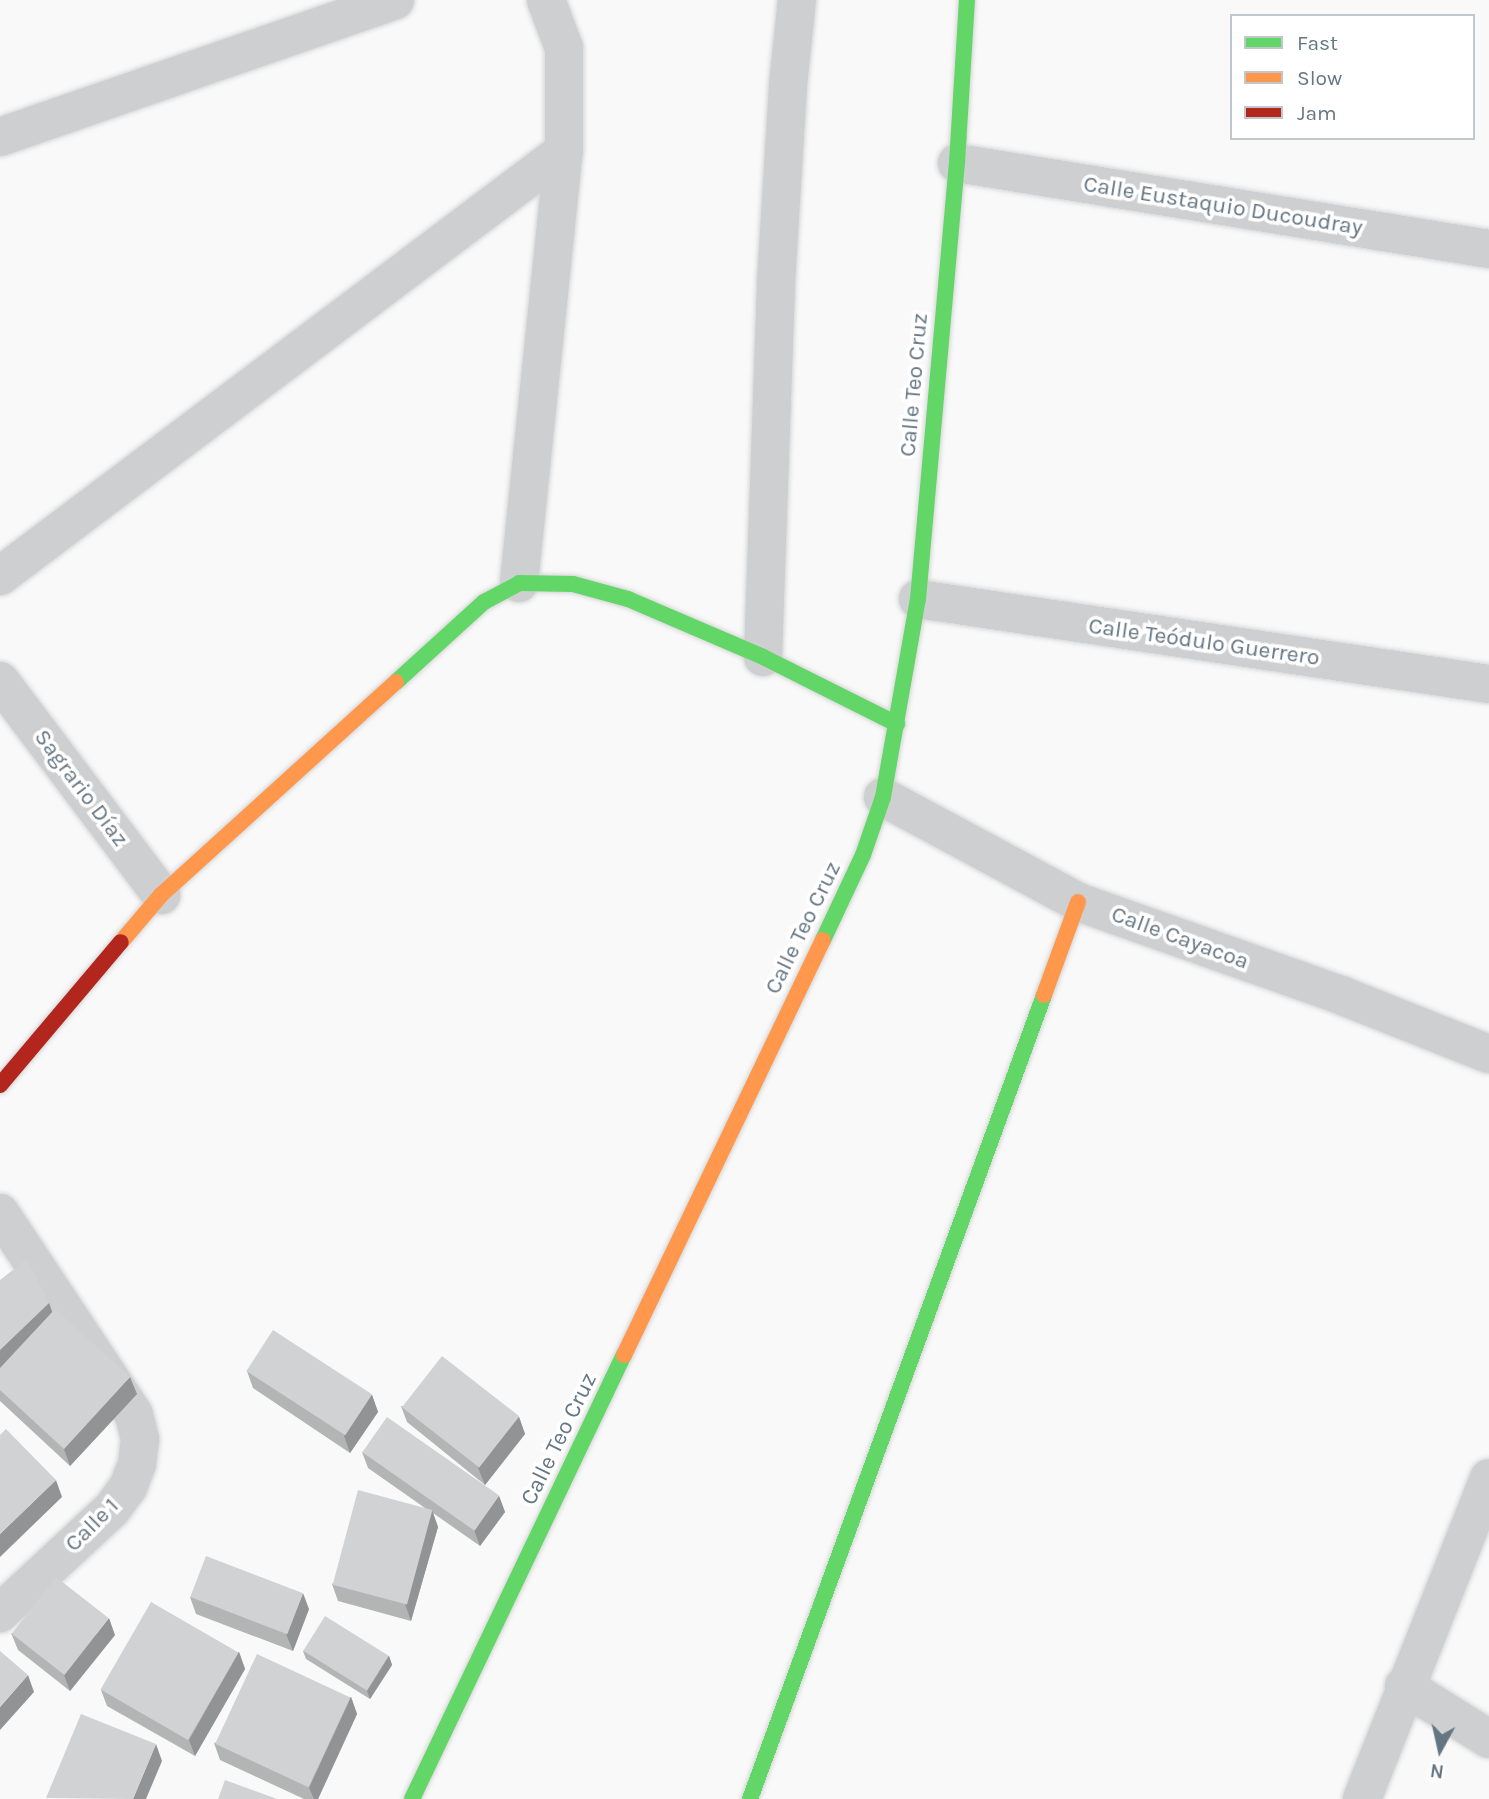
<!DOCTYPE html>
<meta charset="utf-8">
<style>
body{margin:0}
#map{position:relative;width:1489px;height:1799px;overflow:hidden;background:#f9f9f9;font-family:Karla,sans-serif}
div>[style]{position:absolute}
.roads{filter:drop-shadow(0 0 2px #d5d6d7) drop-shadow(0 0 2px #d5d6d7)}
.street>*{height:38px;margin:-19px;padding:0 19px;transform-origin:19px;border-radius:19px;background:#cecfd0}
.fast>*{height:16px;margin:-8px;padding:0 8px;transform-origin:8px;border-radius:8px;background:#63d668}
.slow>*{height:16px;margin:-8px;padding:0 8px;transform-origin:8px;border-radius:8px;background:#ff974d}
.jam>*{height:16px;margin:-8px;padding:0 8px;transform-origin:8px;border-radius:8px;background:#b3261e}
.wall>*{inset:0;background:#b3b5b5}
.shaded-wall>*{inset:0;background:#929394}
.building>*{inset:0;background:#d0d2d3;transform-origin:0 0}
span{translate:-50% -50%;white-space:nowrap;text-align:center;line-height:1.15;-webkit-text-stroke:7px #fff;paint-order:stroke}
.street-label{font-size:23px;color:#657683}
.legend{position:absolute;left:1230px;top:14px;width:245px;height:126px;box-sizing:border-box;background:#fff;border:2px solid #c1c8cd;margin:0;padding:9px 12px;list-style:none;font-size:21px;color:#657683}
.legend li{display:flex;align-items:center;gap:14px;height:35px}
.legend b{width:35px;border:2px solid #c1c8cd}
.north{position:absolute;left:1405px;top:1715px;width:70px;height:70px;-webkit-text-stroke:5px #fff;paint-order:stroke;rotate:188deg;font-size:19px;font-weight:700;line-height:28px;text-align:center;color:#657683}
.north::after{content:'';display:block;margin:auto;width:24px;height:32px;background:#657683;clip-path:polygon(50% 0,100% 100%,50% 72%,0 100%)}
</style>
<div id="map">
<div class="roads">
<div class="street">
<div style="left:0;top:137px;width:418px;rotate:-19.1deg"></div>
<div style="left:957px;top:163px;width:539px;rotate:9.18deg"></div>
<div style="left:0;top:576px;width:706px;rotate:-37deg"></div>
<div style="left:519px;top:583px;width:434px;rotate:-84.1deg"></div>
<div style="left:564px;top:151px;width:103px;rotate:-90deg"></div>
<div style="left:564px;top:48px;width:51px;rotate:-110.6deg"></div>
<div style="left:918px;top:599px;width:577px;rotate:8.47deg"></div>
<div style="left:763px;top:657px;width:375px;rotate:-88deg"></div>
<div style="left:776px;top:282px;width:197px;rotate:-86.5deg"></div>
<div style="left:788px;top:85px;width:85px;rotate:-84deg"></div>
<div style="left:0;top:681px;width:268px;rotate:53deg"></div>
<div style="left:883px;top:797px;width:221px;rotate:28.3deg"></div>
<div style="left:1078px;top:902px;width:281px;rotate:19.5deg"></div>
<div style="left:1343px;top:996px;width:157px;rotate:21.7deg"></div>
<div style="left:0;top:1213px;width:242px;rotate:56.4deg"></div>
<div style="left:134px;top:1415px;width:25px;rotate:76deg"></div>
<div style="left:140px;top:1439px;width:25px;rotate:97deg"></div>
<div style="left:137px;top:1464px;width:25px;rotate:111deg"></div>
<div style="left:128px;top:1487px;width:27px;rotate:126deg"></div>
<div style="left:112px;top:1509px;width:153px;rotate:137.1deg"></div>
<div style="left:1404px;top:1686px;width:100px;rotate:31.9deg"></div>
<div style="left:1362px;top:1799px;width:345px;rotate:-68.4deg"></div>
</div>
<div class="fast">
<div style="left:396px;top:682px;width:119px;rotate:-42.3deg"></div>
<div style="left:484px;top:602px;width:40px;rotate:-28deg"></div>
<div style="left:519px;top:583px;width:54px;rotate:1.1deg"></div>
<div style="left:573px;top:584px;width:57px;rotate:15.3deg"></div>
<div style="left:628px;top:599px;width:147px;rotate:23.2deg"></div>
<div style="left:763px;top:657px;width:150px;rotate:26.6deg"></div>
<div style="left:823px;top:940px;width:94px;rotate:-64.8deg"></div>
<div style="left:863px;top:855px;width:61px;rotate:-71deg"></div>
<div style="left:883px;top:797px;width:201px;rotate:-80deg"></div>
<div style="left:918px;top:599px;width:438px;rotate:-84.9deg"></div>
<div style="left:957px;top:163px;width:163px;rotate:-86.5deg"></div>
<div style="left:412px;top:1799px;width:492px;rotate:-64.5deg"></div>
<div style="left:750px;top:1799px;width:856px;rotate:-69.91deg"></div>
</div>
<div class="slow">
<div style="left:121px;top:942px;width:62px;rotate:-49.6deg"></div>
<div style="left:161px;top:895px;width:317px;rotate:-42.2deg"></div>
<div style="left:1044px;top:995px;width:99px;rotate:-69.9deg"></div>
<div style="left:624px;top:1355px;width:460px;rotate:-64.4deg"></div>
</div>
<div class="jam">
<div style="left:0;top:1085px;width:187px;rotate:-49.8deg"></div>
</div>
</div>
<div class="wall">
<div style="clip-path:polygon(0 1280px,49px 1303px,52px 1312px,137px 1394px,70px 1466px,0 1401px)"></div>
<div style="clip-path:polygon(247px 1371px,372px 1395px,378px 1412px,350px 1453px,253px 1388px)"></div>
<div style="clip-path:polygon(401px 1406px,519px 1417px,525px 1434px,485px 1485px,407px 1422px)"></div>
<div style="clip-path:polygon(362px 1452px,499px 1496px,505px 1512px,480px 1546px,433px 1513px,438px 1527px,411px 1621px,338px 1601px,332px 1584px,425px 1508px,368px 1468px)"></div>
<div style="clip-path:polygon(190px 1597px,309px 1609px,293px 1651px,196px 1614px)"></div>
<div style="clip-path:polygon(11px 1633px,115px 1635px,70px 1691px,18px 1650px)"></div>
<div style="clip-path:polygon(303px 1651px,389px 1656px,392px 1665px,370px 1699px,306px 1659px)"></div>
<div style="clip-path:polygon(239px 1652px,245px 1669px,195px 1756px,107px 1706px,101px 1690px)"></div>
<div style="clip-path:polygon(351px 1697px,357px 1714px,318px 1799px,304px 1799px,220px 1760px,214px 1743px)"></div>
</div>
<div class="shaded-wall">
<div style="clip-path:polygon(49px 1303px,55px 1320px,0 1373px,0 1350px)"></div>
<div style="clip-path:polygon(130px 1377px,137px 1394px,70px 1466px,64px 1449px)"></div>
<div style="clip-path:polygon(372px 1395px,378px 1412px,350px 1453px,344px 1436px)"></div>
<div style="clip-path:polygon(519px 1417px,525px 1434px,485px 1485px,478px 1468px)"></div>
<div style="clip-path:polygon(56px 1480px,62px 1497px,0 1557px,0 1534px)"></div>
<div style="clip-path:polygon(499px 1496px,505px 1512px,480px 1546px,474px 1530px)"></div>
<div style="clip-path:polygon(432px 1510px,438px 1527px,411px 1621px,405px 1604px)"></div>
<div style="clip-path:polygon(303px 1593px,309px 1609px,293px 1651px,286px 1634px)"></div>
<div style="clip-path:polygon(109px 1618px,115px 1635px,70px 1691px,64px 1675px)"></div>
<div style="clip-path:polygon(239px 1652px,245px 1669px,195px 1756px,189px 1740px)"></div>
<div style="clip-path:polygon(389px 1656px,392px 1665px,370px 1699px,367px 1691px)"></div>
<div style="clip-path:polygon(28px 1675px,34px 1692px,0 1730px,0 1707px)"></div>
<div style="clip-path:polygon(351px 1697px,357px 1714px,318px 1799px,314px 1799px,309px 1788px)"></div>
<div style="clip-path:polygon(156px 1744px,162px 1761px,146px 1799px,133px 1799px)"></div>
</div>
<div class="building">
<div style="clip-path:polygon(27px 1259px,49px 1303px,0 1350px,0 1280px)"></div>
<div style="clip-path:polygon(55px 1309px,130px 1377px,64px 1449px,0 1390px,0 1368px)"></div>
<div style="left:273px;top:1330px;width:118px;height:49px;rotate:33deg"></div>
<div style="left:442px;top:1356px;width:98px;height:65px;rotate:38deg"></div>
<div style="left:387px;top:1417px;width:137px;height:43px;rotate:35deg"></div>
<div style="clip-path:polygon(6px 1429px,56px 1480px,0 1534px,0 1435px)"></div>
<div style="left:358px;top:1490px;width:77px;height:98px;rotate:15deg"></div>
<div style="left:206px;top:1556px;width:104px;height:44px;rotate:21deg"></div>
<div style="left:56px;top:1577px;width:67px;height:72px;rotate:38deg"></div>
<div style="left:151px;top:1602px;width:101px;height:101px;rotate:30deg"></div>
<div style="left:325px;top:1616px;width:75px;height:41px;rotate:32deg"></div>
<div style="clip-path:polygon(0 1651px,28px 1675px,0 1707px)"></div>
<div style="left:257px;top:1654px;width:103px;height:99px;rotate:25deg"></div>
<div style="clip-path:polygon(81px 1714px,156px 1744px,133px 1799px,46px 1798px)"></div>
<div style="clip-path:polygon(225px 1780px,277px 1799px,218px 1799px)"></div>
</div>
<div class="street-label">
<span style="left:1223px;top:206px;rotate:9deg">Calle Eustaquio Ducoudray</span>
<span style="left:914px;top:385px;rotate:-85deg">Calle Teo Cruz</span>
<span style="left:1204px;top:642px;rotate:8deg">Calle Teódulo Guerrero</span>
<span style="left:81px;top:788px;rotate:53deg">Sagrario Díaz</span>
<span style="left:803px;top:928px;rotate:-64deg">Calle Teo Cruz</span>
<span style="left:1180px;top:938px;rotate:20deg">Calle Cayacoa</span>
<span style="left:559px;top:1439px;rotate:-64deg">Calle Teo Cruz</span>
<span style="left:92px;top:1525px;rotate:-45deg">Calle 1</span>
</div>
<ul class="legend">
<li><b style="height:9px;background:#63d668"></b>Fast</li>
<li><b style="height:9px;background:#ff974d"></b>Slow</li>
<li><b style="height:9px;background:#b3261e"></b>Jam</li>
</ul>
<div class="north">N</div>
</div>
